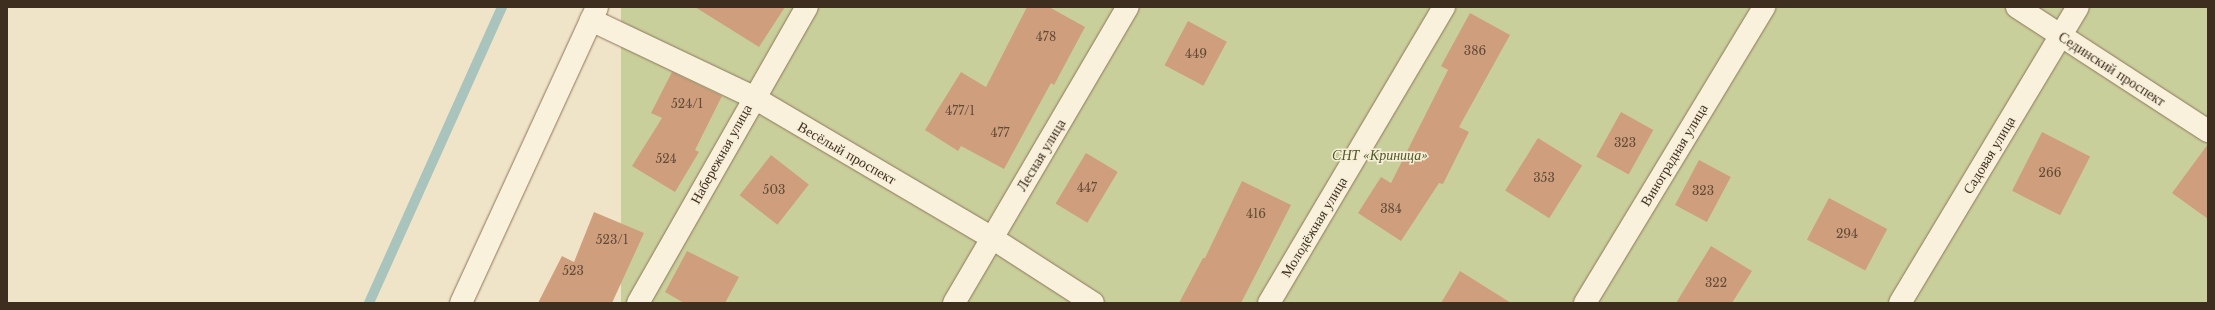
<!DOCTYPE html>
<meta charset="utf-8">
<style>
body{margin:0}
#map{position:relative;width:2215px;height:310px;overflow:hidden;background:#f0e4c8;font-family:"Libre Baskerville",serif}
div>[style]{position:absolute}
.green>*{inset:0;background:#c9cf9b;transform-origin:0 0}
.stream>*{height:10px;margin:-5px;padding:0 5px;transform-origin:5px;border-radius:5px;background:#a9c4bc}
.building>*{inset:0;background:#cf9f7d;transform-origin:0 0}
.roads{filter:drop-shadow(0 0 1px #8d765c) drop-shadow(0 0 1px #8d765c)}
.street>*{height:22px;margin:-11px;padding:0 11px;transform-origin:11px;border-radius:11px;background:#faf1dc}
.secondary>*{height:22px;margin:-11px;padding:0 11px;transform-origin:11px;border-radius:11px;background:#faf1dc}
span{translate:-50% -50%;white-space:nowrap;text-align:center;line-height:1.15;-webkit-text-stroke:3px #f7eed8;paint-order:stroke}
.number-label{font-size:12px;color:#624a37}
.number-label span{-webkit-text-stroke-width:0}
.street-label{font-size:14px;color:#3d2e20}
.park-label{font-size:14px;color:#4d5a26;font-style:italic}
.frame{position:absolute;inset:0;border:8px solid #3d2e20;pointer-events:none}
</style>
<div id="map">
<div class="green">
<div style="left:621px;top:7px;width:1587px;height:327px"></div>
</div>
<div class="stream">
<div style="left:369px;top:303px;width:325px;rotate:-65.8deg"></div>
</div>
<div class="building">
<div style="clip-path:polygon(695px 7px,785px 7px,759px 47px)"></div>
<div style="clip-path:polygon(1027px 7px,1049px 7px,1085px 27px,1054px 85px,1051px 83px,1004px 169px,961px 146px,958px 151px,925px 130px,961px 72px,986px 87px)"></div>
<div style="clip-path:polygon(1470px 13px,1510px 35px,1459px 127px,1469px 132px,1443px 184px,1439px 183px,1401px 241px,1358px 213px,1381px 177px,1391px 183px,1448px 70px,1441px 66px)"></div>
<div style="left:1188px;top:21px;width:44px;height:50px;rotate:28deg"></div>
<div style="clip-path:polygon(672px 72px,722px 96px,695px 150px,699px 152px,675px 192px,632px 166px,662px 118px,651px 113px)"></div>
<div style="left:1621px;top:112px;width:37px;height:51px;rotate:29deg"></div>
<div style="left:2042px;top:132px;width:54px;height:66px;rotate:27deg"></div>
<div style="left:1538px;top:138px;width:52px;height:62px;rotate:32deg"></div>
<div style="clip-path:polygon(2208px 144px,2208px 219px,2172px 193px)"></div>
<div style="left:1086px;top:153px;width:37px;height:59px;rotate:31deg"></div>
<div style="left:771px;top:155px;width:48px;height:51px;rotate:38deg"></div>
<div style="left:1699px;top:160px;width:36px;height:51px;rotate:28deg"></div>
<div style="clip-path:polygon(1242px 181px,1291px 205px,1259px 268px,1241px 303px,1179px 303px,1203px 258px,1205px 258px)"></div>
<div style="left:1829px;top:198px;width:66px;height:47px;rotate:28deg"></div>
<div style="clip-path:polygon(594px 212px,644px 233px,612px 303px,538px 303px,562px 256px,574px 262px)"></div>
<div style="clip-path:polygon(1711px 246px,1752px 271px,1732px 303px,1676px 303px)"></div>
<div style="clip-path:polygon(687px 251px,739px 277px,725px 303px,684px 303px,665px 292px)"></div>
<div style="clip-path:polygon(1460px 271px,1511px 303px,1441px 303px)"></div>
</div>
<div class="roads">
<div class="street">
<div style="left:2017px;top:7px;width:228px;rotate:33deg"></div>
<div style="left:591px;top:20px;width:179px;rotate:25.4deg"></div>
<div style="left:753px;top:97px;width:277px;rotate:30.5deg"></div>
<div style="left:992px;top:238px;width:120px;rotate:32.8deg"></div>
<div style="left:638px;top:303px;width:341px;rotate:-60.3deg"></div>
<div style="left:954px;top:303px;width:343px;rotate:-59.6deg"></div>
<div style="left:1269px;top:303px;width:344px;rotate:-59.4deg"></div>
<div style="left:1585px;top:303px;width:346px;rotate:-58.8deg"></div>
<div style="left:1900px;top:303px;width:345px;rotate:-59deg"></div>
</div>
<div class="secondary">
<div style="left:461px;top:303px;width:326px;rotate:-65.3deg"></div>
</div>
</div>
<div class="number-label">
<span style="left:1046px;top:37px">478</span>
<span style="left:1475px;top:51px">386</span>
<span style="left:1196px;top:54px">449</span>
<span style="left:687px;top:104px">524/1</span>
<span style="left:960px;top:111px">477/1</span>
<span style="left:1000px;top:133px">477</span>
<span style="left:1625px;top:143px">323</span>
<span style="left:666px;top:159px">524</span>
<span style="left:2050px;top:173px">266</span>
<span style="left:1544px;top:178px">353</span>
<span style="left:1087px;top:188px">447</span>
<span style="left:774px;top:190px">503</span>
<span style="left:1703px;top:191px">323</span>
<span style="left:1391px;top:209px">384</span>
<span style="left:1256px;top:214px">416</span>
<span style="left:1847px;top:234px">294</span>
<span style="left:612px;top:240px">523/1</span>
<span style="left:573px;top:271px">523</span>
<span style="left:1716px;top:283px">322</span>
</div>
<div class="street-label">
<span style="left:2112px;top:69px;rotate:33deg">Сединский проспект</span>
<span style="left:847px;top:153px;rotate:30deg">Весёлый проспект</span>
<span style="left:721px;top:154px;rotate:-61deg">Набережная улица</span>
<span style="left:1041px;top:155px;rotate:-59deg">Лесная улица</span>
<span style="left:1674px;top:155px;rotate:-59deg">Виноградная улица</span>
<span style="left:1989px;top:155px;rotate:-59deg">Садовая улица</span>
<span style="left:1314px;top:227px;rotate:-59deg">Молодёжная улица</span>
</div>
<div class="park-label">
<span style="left:1380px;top:155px">СНТ «Криница»</span>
</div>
<div class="frame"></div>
</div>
